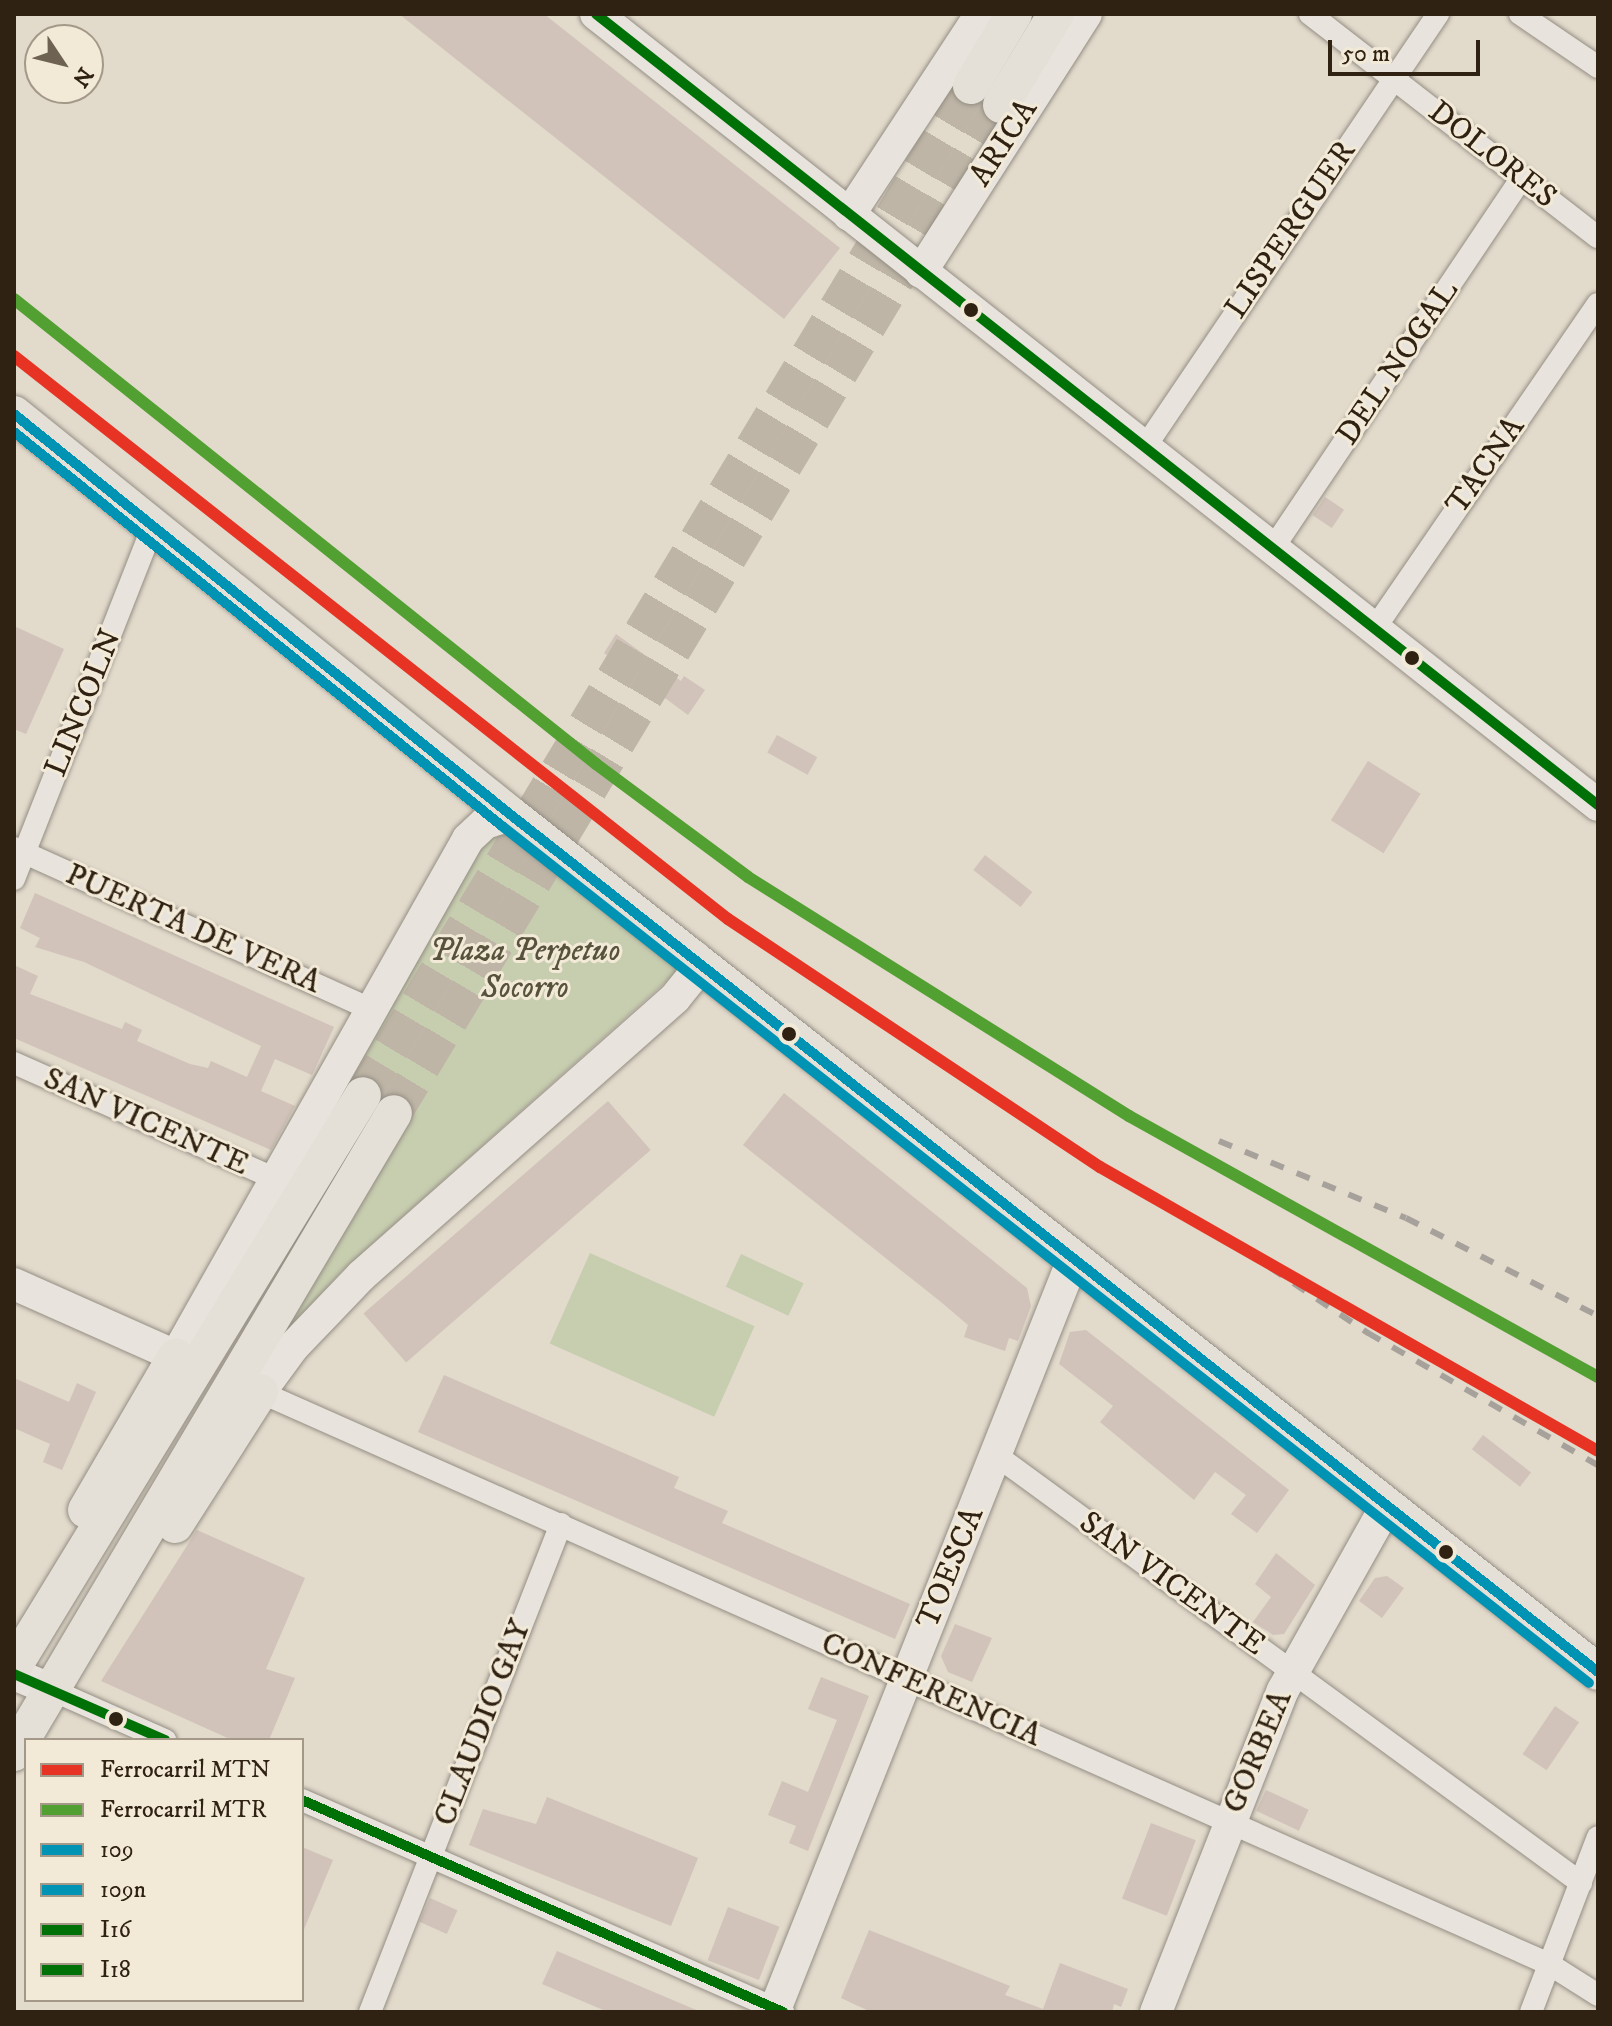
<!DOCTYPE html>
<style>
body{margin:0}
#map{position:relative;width:1612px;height:2026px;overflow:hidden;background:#e2dacb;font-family:"IM FELL DW Pica",serif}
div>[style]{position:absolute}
.green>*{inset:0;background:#c7cdaf;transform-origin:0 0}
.building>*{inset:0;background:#d1c3b9;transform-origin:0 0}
.primary-tunnel>*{height:36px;margin-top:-18px;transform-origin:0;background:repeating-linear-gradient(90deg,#beb5a6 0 36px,transparent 0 54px)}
.roads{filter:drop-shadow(0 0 2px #948e84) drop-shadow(0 0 2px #948e84)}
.street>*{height:22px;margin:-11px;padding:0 11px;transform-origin:11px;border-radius:11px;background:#e8e4dd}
.secondary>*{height:32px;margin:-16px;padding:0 16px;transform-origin:16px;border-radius:16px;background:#e8e4dd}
.primary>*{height:36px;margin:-18px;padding:0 18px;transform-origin:18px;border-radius:18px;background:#e5e0d7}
.rail>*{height:6px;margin-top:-3px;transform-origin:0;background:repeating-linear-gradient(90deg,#a6a19b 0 14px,transparent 0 28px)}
.bus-1>*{height:10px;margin:-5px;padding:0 5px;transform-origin:5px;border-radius:5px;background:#0093b3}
.bus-2>*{height:10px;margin:-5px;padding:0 5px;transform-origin:5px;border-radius:5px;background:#0093b3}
.bus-3>*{height:10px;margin:-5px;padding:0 5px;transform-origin:5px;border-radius:5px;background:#007106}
.bus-4>*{height:10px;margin:-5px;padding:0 5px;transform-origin:5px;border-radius:5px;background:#007106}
.rail-1>*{height:12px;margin:-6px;padding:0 6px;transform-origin:6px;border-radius:6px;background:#e63323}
.rail-2>*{height:12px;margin:-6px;padding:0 6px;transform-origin:6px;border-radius:6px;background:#52a032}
.dots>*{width:22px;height:22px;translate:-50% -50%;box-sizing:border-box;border:4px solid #f2e9d7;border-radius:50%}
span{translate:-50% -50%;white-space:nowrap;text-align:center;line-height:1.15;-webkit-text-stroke:6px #f2e9d7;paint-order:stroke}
.street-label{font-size:32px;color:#302213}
.park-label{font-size:32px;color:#57523b;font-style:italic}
.frame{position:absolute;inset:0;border:16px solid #302213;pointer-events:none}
.legend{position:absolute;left:24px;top:1738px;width:280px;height:264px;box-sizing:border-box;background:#f2e9d7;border:2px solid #a49989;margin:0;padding:10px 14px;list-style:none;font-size:24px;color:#302213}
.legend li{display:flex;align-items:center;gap:16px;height:40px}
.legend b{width:40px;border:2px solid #a49989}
.north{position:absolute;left:24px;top:24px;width:80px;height:80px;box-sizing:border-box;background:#f2e9d7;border:2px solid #a49989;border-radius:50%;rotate:125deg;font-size:22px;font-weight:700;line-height:32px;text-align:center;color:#302213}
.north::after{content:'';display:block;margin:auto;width:28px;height:36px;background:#6e6253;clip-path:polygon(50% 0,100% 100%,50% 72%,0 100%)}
.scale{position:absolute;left:1328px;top:40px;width:152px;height:36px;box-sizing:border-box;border:4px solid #302213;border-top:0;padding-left:10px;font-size:24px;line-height:28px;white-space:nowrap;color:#302213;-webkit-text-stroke:6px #f2e9d7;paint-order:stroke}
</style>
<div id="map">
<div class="green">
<div style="clip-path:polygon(504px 826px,678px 965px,677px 972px,342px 1271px,263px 1358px,408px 1105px,347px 1071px,478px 834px)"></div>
<div style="left:590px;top:1253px;width:180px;height:99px;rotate:24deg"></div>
<div style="left:741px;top:1254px;width:69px;height:36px;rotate:25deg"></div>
</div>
<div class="building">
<div style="clip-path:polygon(399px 14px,544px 14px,840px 248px,784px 319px)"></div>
<div style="left:1325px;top:497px;width:23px;height:22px;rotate:34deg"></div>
<div style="clip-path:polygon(14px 626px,64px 649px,26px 734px,14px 729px)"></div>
<div style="clip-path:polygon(616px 634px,681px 681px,684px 676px,705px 690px,688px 715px,604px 653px)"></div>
<div style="left:777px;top:735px;width:46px;height:20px;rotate:29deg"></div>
<div style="left:1368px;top:761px;width:62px;height:70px;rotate:32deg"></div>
<div style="left:985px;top:855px;width:60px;height:19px;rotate:38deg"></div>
<div style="clip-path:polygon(35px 893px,334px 1027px,312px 1075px,275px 1059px,261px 1091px,295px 1106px,271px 1150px,14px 1038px,14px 965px,38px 976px,30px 994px,122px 1029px,125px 1022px,142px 1030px,137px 1041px,190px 1064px,208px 1068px,211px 1061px,247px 1077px,261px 1046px,84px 962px,35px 947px,40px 938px,20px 928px)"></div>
<div style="clip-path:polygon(784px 1093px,1027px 1288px,1031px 1306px,1018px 1341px,1009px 1338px,1005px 1351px,964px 1337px,968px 1325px,941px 1302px,743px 1145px)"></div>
<div style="left:608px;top:1101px;width:65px;height:324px;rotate:49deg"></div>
<div style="clip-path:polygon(1086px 1330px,1289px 1490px,1257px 1533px,1231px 1514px,1246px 1495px,1215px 1472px,1194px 1500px,1100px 1422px,1113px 1406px,1059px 1364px,1070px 1332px)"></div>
<div style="clip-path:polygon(444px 1375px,679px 1477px,674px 1488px,728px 1511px,722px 1523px,910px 1604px,895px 1639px,418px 1432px)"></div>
<div style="clip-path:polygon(14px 1378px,69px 1402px,77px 1383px,96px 1392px,62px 1470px,43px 1462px,50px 1444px,14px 1428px)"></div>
<div style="left:1483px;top:1435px;width:61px;height:18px;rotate:38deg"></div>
<div style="clip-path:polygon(197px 1530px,305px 1578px,266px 1669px,295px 1678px,269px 1740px,232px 1740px,101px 1681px)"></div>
<div style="clip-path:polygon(1276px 1553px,1315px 1585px,1284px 1634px,1273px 1635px,1253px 1622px,1271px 1597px,1255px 1584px)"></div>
<div style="clip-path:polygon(1387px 1576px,1404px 1588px,1382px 1618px,1359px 1601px,1375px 1578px)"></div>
<div style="clip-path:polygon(955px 1624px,992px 1638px,972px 1682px,948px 1672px,941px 1656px)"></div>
<div style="clip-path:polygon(821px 1677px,869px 1696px,808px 1851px,789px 1843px,796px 1826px,768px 1815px,782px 1781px,808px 1792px,837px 1720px,808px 1709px)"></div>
<div style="left:1555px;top:1706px;width:29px;height:58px;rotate:34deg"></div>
<div style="left:1266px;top:1790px;width:47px;height:23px;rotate:25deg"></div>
<div style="clip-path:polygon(547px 1797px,698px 1858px,671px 1926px,469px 1845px,483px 1809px,536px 1824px)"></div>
<div style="left:1151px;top:1823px;width:48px;height:81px;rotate:21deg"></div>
<div style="clip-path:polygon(302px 1847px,333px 1860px,302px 1934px)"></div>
<div style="left:430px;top:1898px;width:30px;height:26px;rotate:24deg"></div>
<div style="left:728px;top:1907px;width:55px;height:57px;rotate:21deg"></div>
<div style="clip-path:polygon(869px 1930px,1010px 1986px,1005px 1995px,1043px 2009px,1060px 1963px,1128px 1989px,1121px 2007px,1114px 2004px,1112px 2012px,871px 2012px,841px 1998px)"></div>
<div style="clip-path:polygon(557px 1951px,701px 2012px,608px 2012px,542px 1984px)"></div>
</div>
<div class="primary-tunnel">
<div style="left:363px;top:1095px;width:1178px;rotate:-58.93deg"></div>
<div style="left:394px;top:1113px;width:1177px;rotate:-58.94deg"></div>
</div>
<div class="roads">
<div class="street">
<div style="left:1310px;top:14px;width:364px;rotate:37.8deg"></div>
<div style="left:1520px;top:14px;width:94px;rotate:34.2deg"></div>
<div style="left:1145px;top:447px;width:523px;rotate:-55.91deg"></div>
<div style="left:1273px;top:548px;width:446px;rotate:-56.1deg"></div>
<div style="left:1375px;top:628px;width:393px;rotate:-55.5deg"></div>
<div style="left:14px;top:848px;width:394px;rotate:24.3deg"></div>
<div style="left:14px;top:879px;width:378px;rotate:-68.5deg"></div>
<div style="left:14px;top:1063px;width:289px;rotate:23.9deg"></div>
<div style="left:260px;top:1392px;width:1410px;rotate:23.93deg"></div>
<div style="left:1549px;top:1964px;width:58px;rotate:32.3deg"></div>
<div style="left:996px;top:1455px;width:725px;rotate:36.19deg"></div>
<div style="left:52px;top:1690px;width:124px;rotate:23.9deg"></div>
<div style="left:302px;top:1800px;width:526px;rotate:23.79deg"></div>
<div style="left:370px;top:2012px;width:524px;rotate:-68.62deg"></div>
<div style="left:1531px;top:2012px;width:187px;rotate:-69.1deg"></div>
</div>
<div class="secondary">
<div style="left:596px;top:14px;width:1277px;rotate:38.29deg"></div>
<div style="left:849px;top:215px;width:240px;rotate:-56.7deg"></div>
<div style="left:921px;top:272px;width:306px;rotate:-57.4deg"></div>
<div style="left:14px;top:1284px;width:177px;rotate:24deg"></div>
<div style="left:176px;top:1356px;width:594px;rotate:-60.54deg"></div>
<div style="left:468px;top:839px;width:23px;rotate:-43deg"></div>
<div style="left:485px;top:823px;width:27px;rotate:-17deg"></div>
<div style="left:260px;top:1392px;width:56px;rotate:-53.7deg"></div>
<div style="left:293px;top:1347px;width:98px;rotate:-46.2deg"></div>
<div style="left:361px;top:1276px;width:419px;rotate:-41.5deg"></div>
<div style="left:675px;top:998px;width:27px;rotate:-51deg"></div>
<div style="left:692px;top:977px;width:20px;rotate:-81deg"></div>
<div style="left:14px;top:1674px;width:41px;rotate:22.8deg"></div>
<div style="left:774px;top:2012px;width:812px;rotate:-68.33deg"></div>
<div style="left:1156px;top:2012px;width:346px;rotate:-68.5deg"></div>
<div style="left:1283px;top:1690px;width:212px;rotate:-60.7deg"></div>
</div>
<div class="primary">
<div style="left:971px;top:86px;width:84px;rotate:-59.2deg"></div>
<div style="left:1001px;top:105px;width:106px;rotate:-58.9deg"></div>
<div style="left:14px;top:414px;width:639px;rotate:38.9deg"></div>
<div style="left:511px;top:815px;width:1384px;rotate:38.25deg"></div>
<div style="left:86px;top:1510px;width:178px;rotate:-59.7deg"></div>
<div style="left:175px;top:1525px;width:158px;rotate:-57.4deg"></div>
<div style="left:14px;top:1666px;width:669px;rotate:-58.57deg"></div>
<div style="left:14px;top:1753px;width:744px;rotate:-59.3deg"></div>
</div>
</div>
<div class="rail">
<div style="left:1219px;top:1141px;width:202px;rotate:22.4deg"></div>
<div style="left:1406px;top:1218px;width:216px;rotate:27deg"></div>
<div style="left:1247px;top:1252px;width:146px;rotate:33.8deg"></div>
<div style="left:1368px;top:1333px;width:265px;rotate:29.9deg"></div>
</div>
<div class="bus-1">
<div style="left:14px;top:414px;width:639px;rotate:38.9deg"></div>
<div style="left:511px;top:815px;width:1384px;rotate:38.25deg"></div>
</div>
<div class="bus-2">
<div style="left:14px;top:432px;width:627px;rotate:38.92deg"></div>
<div style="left:502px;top:826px;width:1384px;rotate:38.25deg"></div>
</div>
<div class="bus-3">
<div style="left:596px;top:14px;width:1277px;rotate:38.29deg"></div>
</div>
<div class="bus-4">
<div style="left:14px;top:1674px;width:165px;rotate:23.6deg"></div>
<div style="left:302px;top:1800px;width:526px;rotate:23.79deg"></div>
</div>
<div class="rail-1">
<div style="left:14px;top:356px;width:909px;rotate:38.26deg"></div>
<div style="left:728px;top:919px;width:447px;rotate:33.7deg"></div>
<div style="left:1100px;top:1167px;width:573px;rotate:29.7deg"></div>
</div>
<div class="rail-2">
<div style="left:14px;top:299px;width:745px;rotate:38.62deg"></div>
<div style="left:596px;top:764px;width:189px;rotate:36.6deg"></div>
<div style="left:748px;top:877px;width:450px;rotate:32.1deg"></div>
<div style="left:1129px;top:1116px;width:537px;rotate:29.1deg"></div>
</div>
<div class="dots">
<div style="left:971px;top:310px;background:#302213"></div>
<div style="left:1412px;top:658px;background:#302213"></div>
<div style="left:789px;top:1034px;background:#302213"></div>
<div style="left:1446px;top:1552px;background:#302213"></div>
<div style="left:116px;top:1719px;background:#302213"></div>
</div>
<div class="street-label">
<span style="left:1004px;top:143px;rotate:-57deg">ARICA</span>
<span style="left:1492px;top:155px;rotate:38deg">DOLORES</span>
<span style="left:1291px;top:230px;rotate:-56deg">LISPERGUER</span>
<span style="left:1398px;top:363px;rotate:-56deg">DEL NOGAL</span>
<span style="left:1486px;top:466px;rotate:-55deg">TACNA</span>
<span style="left:84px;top:703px;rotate:-68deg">LINCOLN</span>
<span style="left:193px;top:929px;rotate:24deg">PUERTA DE VERA</span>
<span style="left:146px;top:1122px;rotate:24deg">SAN VICENTE</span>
<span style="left:951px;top:1568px;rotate:-68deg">TOESCA</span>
<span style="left:1172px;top:1584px;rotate:36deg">SAN VICENTE</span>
<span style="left:931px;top:1690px;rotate:24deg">CONFERENCIA</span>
<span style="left:483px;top:1723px;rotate:-69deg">CLAUDIO GAY</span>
<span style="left:1258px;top:1752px;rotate:-67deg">GORBEA</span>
</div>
<div class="park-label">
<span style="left:525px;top:970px">Plaza Perpetuo<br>Socorro</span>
</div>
<div class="frame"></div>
<ul class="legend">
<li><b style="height:10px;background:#e63323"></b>Ferrocarril MTN</li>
<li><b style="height:10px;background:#52a032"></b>Ferrocarril MTR</li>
<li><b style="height:10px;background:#0093b3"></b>109</li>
<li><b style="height:10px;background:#0093b3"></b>109n</li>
<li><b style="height:10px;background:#007106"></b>I16</li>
<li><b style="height:10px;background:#007106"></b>I18</li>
</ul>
<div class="north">N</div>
<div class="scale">50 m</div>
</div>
